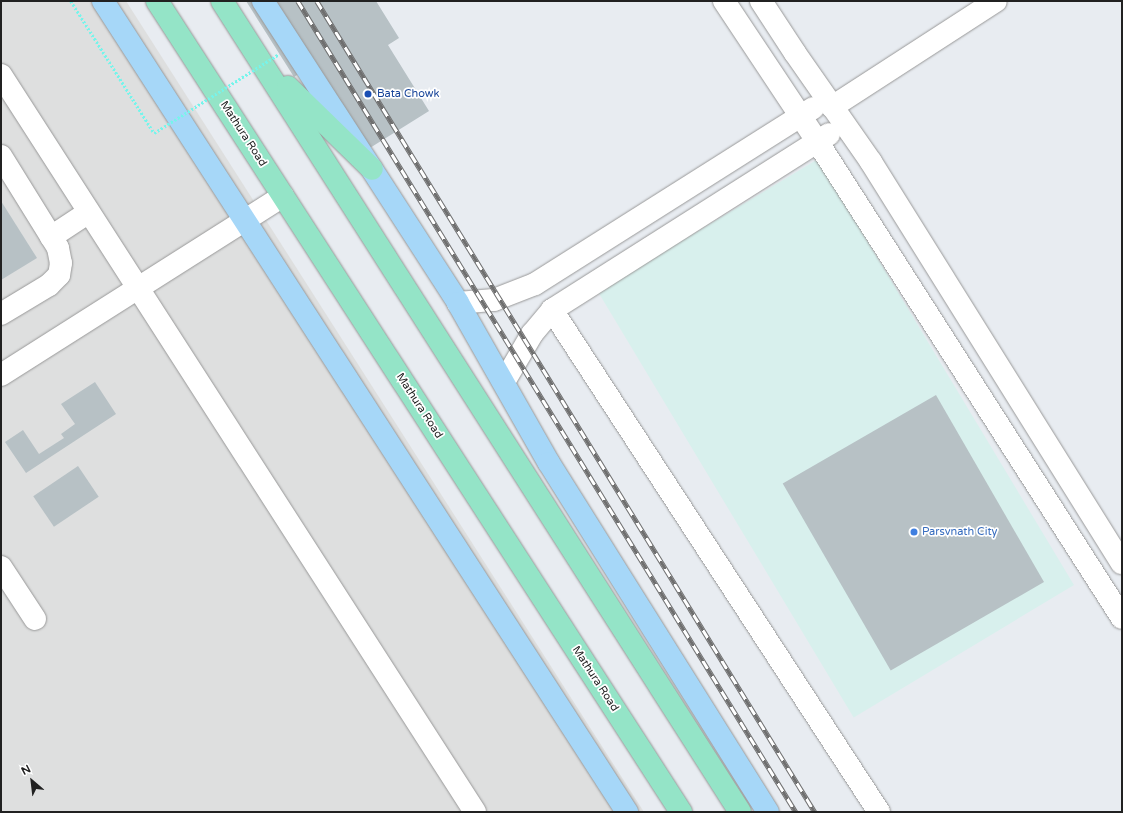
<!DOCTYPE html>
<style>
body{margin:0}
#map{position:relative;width:1123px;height:813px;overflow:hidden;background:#e8ecf1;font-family:"Varela Round",sans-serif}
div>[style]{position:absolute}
.residential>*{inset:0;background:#dedfdf}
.commercial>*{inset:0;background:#d8f0ed;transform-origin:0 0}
.building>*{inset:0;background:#b7c1c5;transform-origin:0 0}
.roads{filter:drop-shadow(0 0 1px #989898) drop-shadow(0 0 1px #989898)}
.minor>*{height:22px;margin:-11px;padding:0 11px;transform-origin:11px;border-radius:11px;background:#fff}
.major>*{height:22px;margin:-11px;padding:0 11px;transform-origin:11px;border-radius:11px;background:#a6d7f8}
.highway>*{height:22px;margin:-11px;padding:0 11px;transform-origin:11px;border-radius:11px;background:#94e4c7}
.rail>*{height:4.5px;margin-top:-2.25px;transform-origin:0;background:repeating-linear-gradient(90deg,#fff 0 9px,#6f6f6f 0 18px);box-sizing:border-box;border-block:1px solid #6f6f6f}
.path-bridge>*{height:2.5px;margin-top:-1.25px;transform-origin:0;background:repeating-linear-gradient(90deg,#76f4eb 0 2px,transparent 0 4px)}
.dots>*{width:11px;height:11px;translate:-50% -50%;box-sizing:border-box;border:2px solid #fff;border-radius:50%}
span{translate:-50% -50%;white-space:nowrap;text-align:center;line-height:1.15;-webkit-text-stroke:3.5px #fff;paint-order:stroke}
.transit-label{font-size:11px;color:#164399}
.left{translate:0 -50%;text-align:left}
.street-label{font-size:11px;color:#212121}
.shop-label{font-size:11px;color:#366cbe}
.frame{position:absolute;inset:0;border:2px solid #212121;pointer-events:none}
.north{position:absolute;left:12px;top:761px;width:40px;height:40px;-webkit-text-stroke:3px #fff;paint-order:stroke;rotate:332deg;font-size:11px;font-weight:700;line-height:16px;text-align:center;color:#212121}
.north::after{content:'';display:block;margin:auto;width:14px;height:18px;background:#212121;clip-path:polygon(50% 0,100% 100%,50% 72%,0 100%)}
</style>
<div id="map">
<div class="residential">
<div style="clip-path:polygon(1px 1px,126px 1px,644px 812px,1px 812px)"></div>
</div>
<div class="commercial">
<div style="left:818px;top:159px;width:497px;height:257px;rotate:59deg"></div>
</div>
<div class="building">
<div style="clip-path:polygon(246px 1px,376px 1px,399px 38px,388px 45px,429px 111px,357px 156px,303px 71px,294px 77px)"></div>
<div style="clip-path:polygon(1px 201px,37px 258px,1px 280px)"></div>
<div style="clip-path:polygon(95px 382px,116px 414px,26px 473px,5px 442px,23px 430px,39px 454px,64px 438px,61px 434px,75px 424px,61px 404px)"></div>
<div style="left:936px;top:395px;width:216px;height:177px;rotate:60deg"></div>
<div style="left:78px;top:466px;width:37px;height:54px;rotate:56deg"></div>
</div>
<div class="roads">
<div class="minor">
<div style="left:724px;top:1px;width:168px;rotate:56.4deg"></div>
<div style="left:817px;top:141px;width:566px;rotate:57.4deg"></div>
<div style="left:761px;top:1px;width:62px;rotate:56.8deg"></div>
<div style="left:795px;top:53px;width:133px;rotate:55.1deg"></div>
<div style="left:871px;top:162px;width:473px;rotate:58deg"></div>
<div style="left:1px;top:75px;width:876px;rotate:57.25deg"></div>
<div style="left:832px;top:107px;width:195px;rotate:-32.9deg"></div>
<div style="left:1px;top:156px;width:108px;rotate:58.2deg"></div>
<div style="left:58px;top:248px;width:15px;rotate:79deg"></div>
<div style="left:61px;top:263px;width:12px;rotate:99deg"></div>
<div style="left:59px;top:275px;width:14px;rotate:135deg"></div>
<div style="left:49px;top:285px;width:56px;rotate:148.9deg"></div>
<div style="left:51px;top:237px;width:45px;rotate:-33.3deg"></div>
<div style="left:458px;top:303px;width:36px;rotate:-5deg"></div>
<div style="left:494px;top:300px;width:44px;rotate:-21.3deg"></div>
<div style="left:535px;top:284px;width:329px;rotate:-32.3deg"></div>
<div style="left:552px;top:310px;width:599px;rotate:56.92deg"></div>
<div style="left:1px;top:375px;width:334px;rotate:-32.4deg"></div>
<div style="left:504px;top:382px;width:56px;rotate:-59.7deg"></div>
<div style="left:532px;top:334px;width:31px;rotate:-50deg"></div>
<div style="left:552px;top:310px;width:328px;rotate:-32.4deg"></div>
<div style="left:1px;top:567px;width:62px;rotate:56.8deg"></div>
</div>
<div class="major">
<div style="left:103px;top:1px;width:966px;rotate:57.13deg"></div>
<div style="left:263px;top:1px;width:359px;rotate:57.1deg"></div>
<div style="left:458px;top:303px;width:184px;rotate:60.4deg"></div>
<div style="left:549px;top:463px;width:412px;rotate:57.9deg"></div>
</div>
<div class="highway">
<div style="left:157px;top:1px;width:966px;rotate:57.13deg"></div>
<div style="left:222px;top:1px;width:962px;rotate:57.43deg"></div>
<div style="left:288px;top:87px;width:117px;rotate:44.3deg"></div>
</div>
</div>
<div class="rail">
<div style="left:298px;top:1px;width:952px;rotate:58.45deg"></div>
<div style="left:317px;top:1px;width:952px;rotate:58.45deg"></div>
</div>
<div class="path-bridge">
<div style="left:71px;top:1px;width:156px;rotate:57.8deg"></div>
<div style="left:154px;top:133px;width:148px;rotate:-32.3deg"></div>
</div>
<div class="dots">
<div style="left:368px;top:94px;background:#1a4fb4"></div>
<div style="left:914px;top:532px;background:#3f7fe0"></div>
</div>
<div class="transit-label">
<span class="left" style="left:377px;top:94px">Bata Chowk</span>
</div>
<div class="street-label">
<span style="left:243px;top:134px;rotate:57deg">Mathura Road</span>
<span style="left:419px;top:406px;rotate:57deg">Mathura Road</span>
<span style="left:595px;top:679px;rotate:57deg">Mathura Road</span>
</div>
<div class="shop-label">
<span class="left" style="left:922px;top:532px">Parsvnath City</span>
</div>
<div class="frame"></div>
<div class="north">N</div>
</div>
